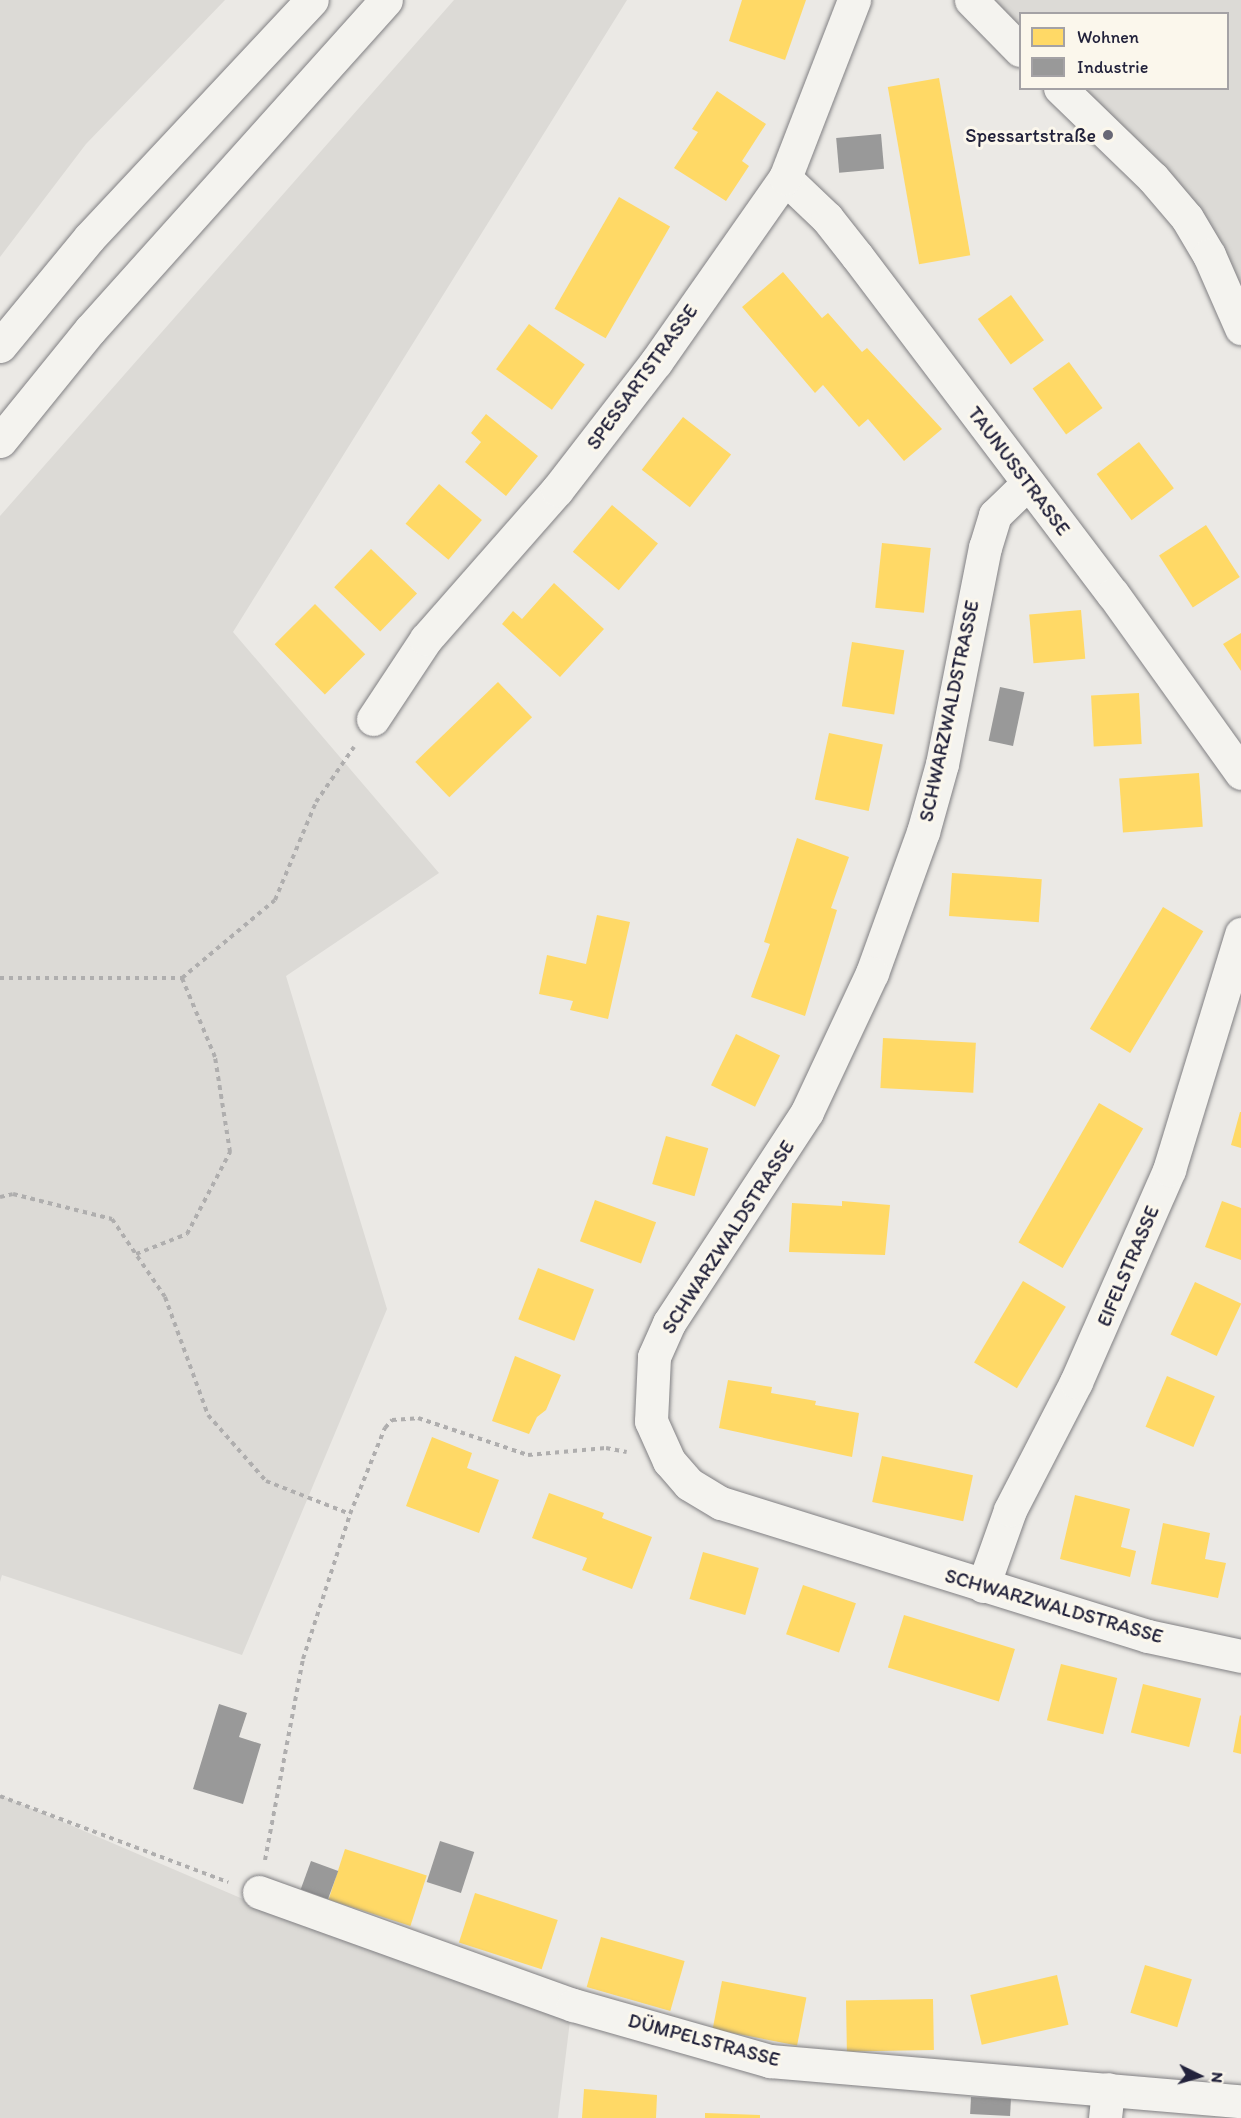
<!DOCTYPE html>
<meta charset="utf-8">
<style>
body{margin:0}
#map{position:relative;width:1241px;height:2118px;overflow:hidden;background:#ebe9e5;font-family:Itim,sans-serif}
div>[style]{position:absolute}
.green>*{inset:0;background:#dcdad6}
.homes>*{inset:0;background:#ffd966;transform-origin:0 0}
.industry>*{inset:0;background:#999;transform-origin:0 0}
.path>*{height:4px;margin-top:-2px;transform-origin:0;background:repeating-linear-gradient(90deg,#afaeae 0 4.5px,transparent 0 9px)}
.roads{filter:drop-shadow(0 0 2px #818083) drop-shadow(0 0 2px #818083)}
.minor>*{height:33px;margin:-16.5px;padding:0 16.5px;transform-origin:16.5px;border-radius:16.5px;background:#f4f3ef}
.major>*{height:33px;margin:-16.5px;padding:0 16.5px;transform-origin:16.5px;border-radius:16.5px;background:#f4f3ef}
.highway>*{height:33px;margin:-16.5px;padding:0 16.5px;transform-origin:16.5px;border-radius:16.5px;background:#f4f3ef}
.dots>*{width:16px;height:16px;translate:-50% -50%;box-sizing:border-box;border:3px solid #fbf7ec;border-radius:50%}
span{translate:-50% -50%;white-space:nowrap;text-align:center;line-height:1.15;-webkit-text-stroke:6px #fbf7ec;paint-order:stroke}
.poi-label{font-size:20px;color:#22223b}
.right{translate:-100% -50%;text-align:right}
.street-label{font-size:20px;color:#22223b}
.legend{position:absolute;left:1019px;top:12px;width:210px;height:78px;box-sizing:border-box;background:#fbf7ec;border:2px solid #a4a2a5;margin:0;padding:8px 10px;list-style:none;font-size:18px;color:#22223b}
.legend li{display:flex;align-items:center;gap:12px;height:30px}
.legend b{width:30px;border:2px solid #a4a2a5}
.north{position:absolute;left:1169px;top:2046px;width:60px;height:60px;-webkit-text-stroke:4px #fbf7ec;paint-order:stroke;rotate:95deg;font-size:16px;font-weight:700;line-height:24px;text-align:center;color:#22223b}
.north::after{content:'';display:block;margin:auto;width:21px;height:27px;background:#22223b;clip-path:polygon(50% 0,100% 100%,50% 72%,0 100%)}
</style>
<div id="map">
<div class="green">
<div style="clip-path:polygon(0 0,225px 0,86px 144px,0 257px)"></div>
<div style="clip-path:polygon(454px 0,627px 0,233px 632px,439px 873px,286px 976px,387px 1309px,242px 1655px,2px 1575px,0 1582px,0 516px)"></div>
<div style="clip-path:polygon(971px 0,1241px 0,1241px 328px,1209px 255px,1060px 89px,1228px 88px,1228px 14px,1020px 14px,1020px 50px)"></div>
<div style="clip-path:polygon(0 1795px,250px 1902px,570px 2021px,558px 2118px,0 2118px)"></div>
</div>
<div class="homes">
<div style="clip-path:polygon(742px 0,806px 0,785px 60px,729px 41px)"></div>
<div style="left:939px;top:78px;width:180px;height:52px;rotate:80deg"></div>
<div style="clip-path:polygon(717px 91px,766px 124px,742px 161px,749px 166px,726px 201px,674px 168px,698px 132px,692px 129px)"></div>
<div style="left:619px;top:197px;width:59px;height:129px;rotate:30deg"></div>
<div style="clip-path:polygon(783px 272px,822px 318px,828px 313px,862px 352px,867px 348px,942px 429px,904px 461px,868px 419px,859px 427px,823px 385px,815px 393px,742px 307px)"></div>
<div style="left:1011px;top:295px;width:56px;height:41px;rotate:54deg"></div>
<div style="left:529px;top:324px;width:69px;height:56px;rotate:36deg"></div>
<div style="left:1069px;top:362px;width:57px;height:45px;rotate:54deg"></div>
<div style="clip-path:polygon(486px 414px,538px 456px,506px 496px,465px 462px,481px 442px,471px 433px)"></div>
<div style="left:683px;top:417px;width:61px;height:67px;rotate:38deg"></div>
<div style="left:1139px;top:442px;width:58px;height:53px;rotate:53deg"></div>
<div style="left:439px;top:484px;width:56px;height:52px;rotate:40deg"></div>
<div style="left:612px;top:505px;width:60px;height:61px;rotate:40deg"></div>
<div style="left:1206px;top:525px;width:62px;height:56px;rotate:57deg"></div>
<div style="left:882px;top:543px;width:49px;height:65px;rotate:6deg"></div>
<div style="left:371px;top:549px;width:64px;height:53px;rotate:44deg"></div>
<div style="clip-path:polygon(554px 583px,604px 629px,560px 677px,502px 624px,513px 611px,522px 619px)"></div>
<div style="left:315px;top:604px;width:71px;height:57px;rotate:45deg"></div>
<div style="left:1081px;top:610px;width:49px;height:52px;rotate:85deg"></div>
<div style="clip-path:polygon(1241px 633px,1241px 671px,1223px 644px)"></div>
<div style="left:852px;top:642px;width:53px;height:65px;rotate:9deg"></div>
<div style="left:498px;top:682px;width:49px;height:115px;rotate:46deg"></div>
<div style="left:1139px;top:693px;width:51px;height:48px;rotate:87deg"></div>
<div style="left:829px;top:733px;width:55px;height:68px;rotate:12deg"></div>
<div style="left:1199px;top:773px;width:54px;height:80px;rotate:86deg"></div>
<div style="clip-path:polygon(797px 838px,849px 857px,831px 908px,837px 910px,805px 1016px,751px 997px,770px 944px,764px 942px)"></div>
<div style="left:952px;top:873px;width:90px;height:43px;rotate:4deg"></div>
<div style="left:1163px;top:907px;width:47px;height:142px;rotate:31deg"></div>
<div style="clip-path:polygon(597px 915px,630px 922px,608px 1019px,570px 1010px,573px 1001px,539px 994px,547px 955px,586px 964px)"></div>
<div style="left:736px;top:1034px;width:49px;height:57px;rotate:26deg"></div>
<div style="left:883px;top:1038px;width:93px;height:50px;rotate:3deg"></div>
<div style="left:1099px;top:1103px;width:51px;height:161px;rotate:30deg"></div>
<div style="clip-path:polygon(1240px 1112px,1241px 1112px,1241px 1148px,1231px 1145px)"></div>
<div style="left:666px;top:1136px;width:44px;height:50px;rotate:16deg"></div>
<div style="left:595px;top:1200px;width:65px;height:44px;rotate:20deg"></div>
<div style="clip-path:polygon(842px 1201px,890px 1205px,885px 1255px,789px 1252px,792px 1203px,842px 1206px)"></div>
<div style="clip-path:polygon(1222px 1201px,1241px 1208px,1241px 1260px,1205px 1247px)"></div>
<div style="left:538px;top:1268px;width:60px;height:55px;rotate:21deg"></div>
<div style="left:1023px;top:1281px;width:50px;height:95px;rotate:31deg"></div>
<div style="left:1195px;top:1282px;width:51px;height:58px;rotate:25deg"></div>
<div style="clip-path:polygon(515px 1356px,561px 1375px,546px 1410px,537px 1417px,529px 1434px,492px 1421px)"></div>
<div style="left:1167px;top:1376px;width:52px;height:55px;rotate:23deg"></div>
<div style="clip-path:polygon(728px 1380px,772px 1387px,771px 1393px,816px 1401px,815px 1405px,859px 1413px,852px 1457px,719px 1428px)"></div>
<div style="clip-path:polygon(432px 1437px,472px 1453px,467px 1468px,499px 1480px,479px 1533px,406px 1506px)"></div>
<div style="left:882px;top:1456px;width:93px;height:47px;rotate:12deg"></div>
<div style="clip-path:polygon(549px 1493px,604px 1513px,602px 1518px,652px 1537px,632px 1589px,582px 1570px,587px 1558px,532px 1538px)"></div>
<div style="clip-path:polygon(1075px 1495px,1130px 1509px,1121px 1547px,1136px 1551px,1130px 1577px,1060px 1559px)"></div>
<div style="clip-path:polygon(1163px 1523px,1210px 1533px,1205px 1559px,1226px 1563px,1218px 1598px,1151px 1584px)"></div>
<div style="left:703px;top:1552px;width:58px;height:49px;rotate:16deg"></div>
<div style="left:803px;top:1585px;width:56px;height:52px;rotate:19deg"></div>
<div style="left:904px;top:1615px;width:116px;height:55px;rotate:17deg"></div>
<div style="left:1061px;top:1664px;width:58px;height:58px;rotate:14deg"></div>
<div style="left:1143px;top:1684px;width:60px;height:50px;rotate:14deg"></div>
<div style="clip-path:polygon(1240px 1715px,1241px 1716px,1241px 1754px,1233px 1752px)"></div>
<div style="left:345px;top:1849px;width:86px;height:53px;rotate:18deg"></div>
<div style="left:475px;top:1893px;width:87px;height:52px;rotate:18deg"></div>
<div style="left:601px;top:1937px;width:87px;height:52px;rotate:16deg"></div>
<div style="left:1145px;top:1965px;width:49px;height:50px;rotate:17deg"></div>
<div style="left:1057px;top:1975px;width:51px;height:89px;rotate:77deg"></div>
<div style="left:722px;top:1981px;width:86px;height:49px;rotate:11deg"></div>
<div style="left:933px;top:1999px;width:51px;height:87px;rotate:89deg"></div>
<div style="clip-path:polygon(584px 2089px,657px 2095px,656px 2118px,582px 2118px)"></div>
<div style="clip-path:polygon(705px 2113px,760px 2115px,760px 2118px,705px 2118px)"></div>
</div>
<div class="industry">
<div style="left:881px;top:134px;width:35px;height:45px;rotate:85deg"></div>
<div style="left:1000px;top:687px;width:25px;height:55px;rotate:12deg"></div>
<div style="clip-path:polygon(219px 1704px,247px 1713px,239px 1737px,261px 1744px,243px 1804px,193px 1789px)"></div>
<div style="left:440px;top:1841px;width:36px;height:43px;rotate:18deg"></div>
<div style="left:311px;top:1861px;width:29px;height:30px;rotate:20deg"></div>
<div style="left:971px;top:2097px;width:40px;height:17px;rotate:3deg"></div>
</div>
<div class="path">
<div style="left:0;top:978px;width:182px"></div>
<div style="left:0;top:1197px;width:13px;rotate:-13deg"></div>
<div style="left:13px;top:1194px;width:102px;rotate:14.2deg"></div>
<div style="left:112px;top:1219px;width:94px;rotate:55.8deg"></div>
<div style="left:165px;top:1297px;width:126px;rotate:70deg"></div>
<div style="left:208px;top:1415px;width:88px;rotate:48.7deg"></div>
<div style="left:266px;top:1481px;width:90px;rotate:21.4deg"></div>
<div style="left:136px;top:1254px;width:55px;rotate:-21.4deg"></div>
<div style="left:187px;top:1234px;width:93px;rotate:-62.3deg"></div>
<div style="left:230px;top:1152px;width:96px;rotate:-99deg"></div>
<div style="left:215px;top:1057px;width:86px;rotate:-112.7deg"></div>
<div style="left:182px;top:978px;width:121px;rotate:-40deg"></div>
<div style="left:275px;top:900px;width:106px;rotate:-67.3deg"></div>
<div style="left:316px;top:802px;width:67px;rotate:-55.4deg"></div>
<div style="left:0;top:1796px;width:244px;rotate:20.7deg"></div>
<div style="left:265px;top:1860px;width:205px;rotate:-79.3deg"></div>
<div style="left:303px;top:1659px;width:152px;rotate:-72deg"></div>
<div style="left:350px;top:1514px;width:93px;rotate:-67.9deg"></div>
<div style="left:385px;top:1428px;width:11px;rotate:-49deg"></div>
<div style="left:392px;top:1420px;width:26px;rotate:-4deg"></div>
<div style="left:418px;top:1418px;width:116px;rotate:18.6deg"></div>
<div style="left:528px;top:1455px;width:78px;rotate:-5.1deg"></div>
<div style="left:606px;top:1448px;width:21px;rotate:11deg"></div>
</div>
<div class="roads">
<div class="minor">
<div style="left:785px;top:178px;width:58px;rotate:43.6deg"></div>
<div style="left:827px;top:218px;width:48px;rotate:51.7deg"></div>
<div style="left:857px;top:256px;width:424px;rotate:52.9deg"></div>
<div style="left:1113px;top:594px;width:220px;rotate:54.4deg"></div>
<div style="left:1028px;top:483px;width:46px;rotate:135.9deg"></div>
<div style="left:995px;top:515px;width:34px;rotate:107deg"></div>
<div style="left:985px;top:547px;width:221px;rotate:101.2deg"></div>
<div style="left:942px;top:764px;width:71px;rotate:105.6deg"></div>
<div style="left:923px;top:832px;width:150px;rotate:109.9deg"></div>
<div style="left:872px;top:973px;width:153px;rotate:115.1deg"></div>
<div style="left:807px;top:1112px;width:252px;rotate:123.2deg"></div>
<div style="left:669px;top:1323px;width:37px;rotate:114deg"></div>
<div style="left:654px;top:1357px;width:64px;rotate:92.7deg"></div>
<div style="left:651px;top:1421px;width:44px;rotate:65.8deg"></div>
<div style="left:669px;top:1461px;width:30px;rotate:49deg"></div>
<div style="left:689px;top:1484px;width:37px;rotate:31deg"></div>
<div style="left:721px;top:1503px;width:447px;rotate:17.3deg"></div>
<div style="left:1148px;top:1636px;width:95px;rotate:12.1deg"></div>
<div style="left:373px;top:719px;width:96px;rotate:-56.5deg"></div>
<div style="left:426px;top:639px;width:198px;rotate:-48.7deg"></div>
<div style="left:557px;top:490px;width:162px;rotate:-52.3deg"></div>
<div style="left:656px;top:362px;width:225px;rotate:-55deg"></div>
<div style="left:785px;top:178px;width:191px;rotate:-68.8deg"></div>
<div style="left:983px;top:1586px;width:81px;rotate:-70.4deg"></div>
<div style="left:1010px;top:1510px;width:144px;rotate:-62.7deg"></div>
<div style="left:1076px;top:1382px;width:232px;rotate:-66.3deg"></div>
<div style="left:1169px;top:1170px;width:247px;rotate:-73deg"></div>
<div style="left:259px;top:1892px;width:334px;rotate:19.8deg"></div>
<div style="left:573px;top:2005px;width:205px;rotate:15.9deg"></div>
<div style="left:770px;top:2061px;width:473px;rotate:4.9deg"></div>
<div style="left:1105px;top:2118px;width:29px;rotate:-84deg"></div>
</div>
<div class="major">
<div style="left:971px;top:0;width:70px;rotate:45.6deg"></div>
<div style="left:1060px;top:88px;width:129px;rotate:44.1deg"></div>
<div style="left:1153px;top:178px;width:52px;rotate:49.6deg"></div>
<div style="left:1187px;top:218px;width:43px;rotate:59.3deg"></div>
<div style="left:1209px;top:255px;width:80px;rotate:66.3deg"></div>
</div>
<div class="highway">
<div style="left:0;top:346px;width:140px;rotate:-50.5deg"></div>
<div style="left:89px;top:238px;width:326px;rotate:-46.9deg"></div>
<div style="left:0;top:441px;width:143px;rotate:-51deg"></div>
<div style="left:90px;top:330px;width:443px;rotate:-48.1deg"></div>
</div>
</div>
<div class="dots">
<div style="left:1108px;top:135px;background:#686876"></div>
</div>
<div class="poi-label">
<span class="right" style="left:1096px;top:135px">Spessartstraße</span>
</div>
<div class="street-label">
<span style="left:642px;top:377px;rotate:-54deg">SPESSARTSTRASSE</span>
<span style="left:1019px;top:471px;rotate:53deg">TAUNUSSTRASSE</span>
<span style="left:949px;top:711px;rotate:-78deg">SCHWARZWALDSTRASSE</span>
<span style="left:728px;top:1237px;rotate:-57deg">SCHWARZWALDSTRASSE</span>
<span style="left:1128px;top:1266px;rotate:-67deg">EIFELSTRASSE</span>
<span style="left:1054px;top:1606px;rotate:16deg">SCHWARZWALDSTRASSE</span>
<span style="left:704px;top:2040px;rotate:15deg">DÜMPELSTRASSE</span>
</div>
<ul class="legend">
<li><b style="height:16px;background:#ffd966"></b>Wohnen</li>
<li><b style="height:16px;background:#999"></b>Industrie</li>
</ul>
<div class="north">N</div>
</div>
